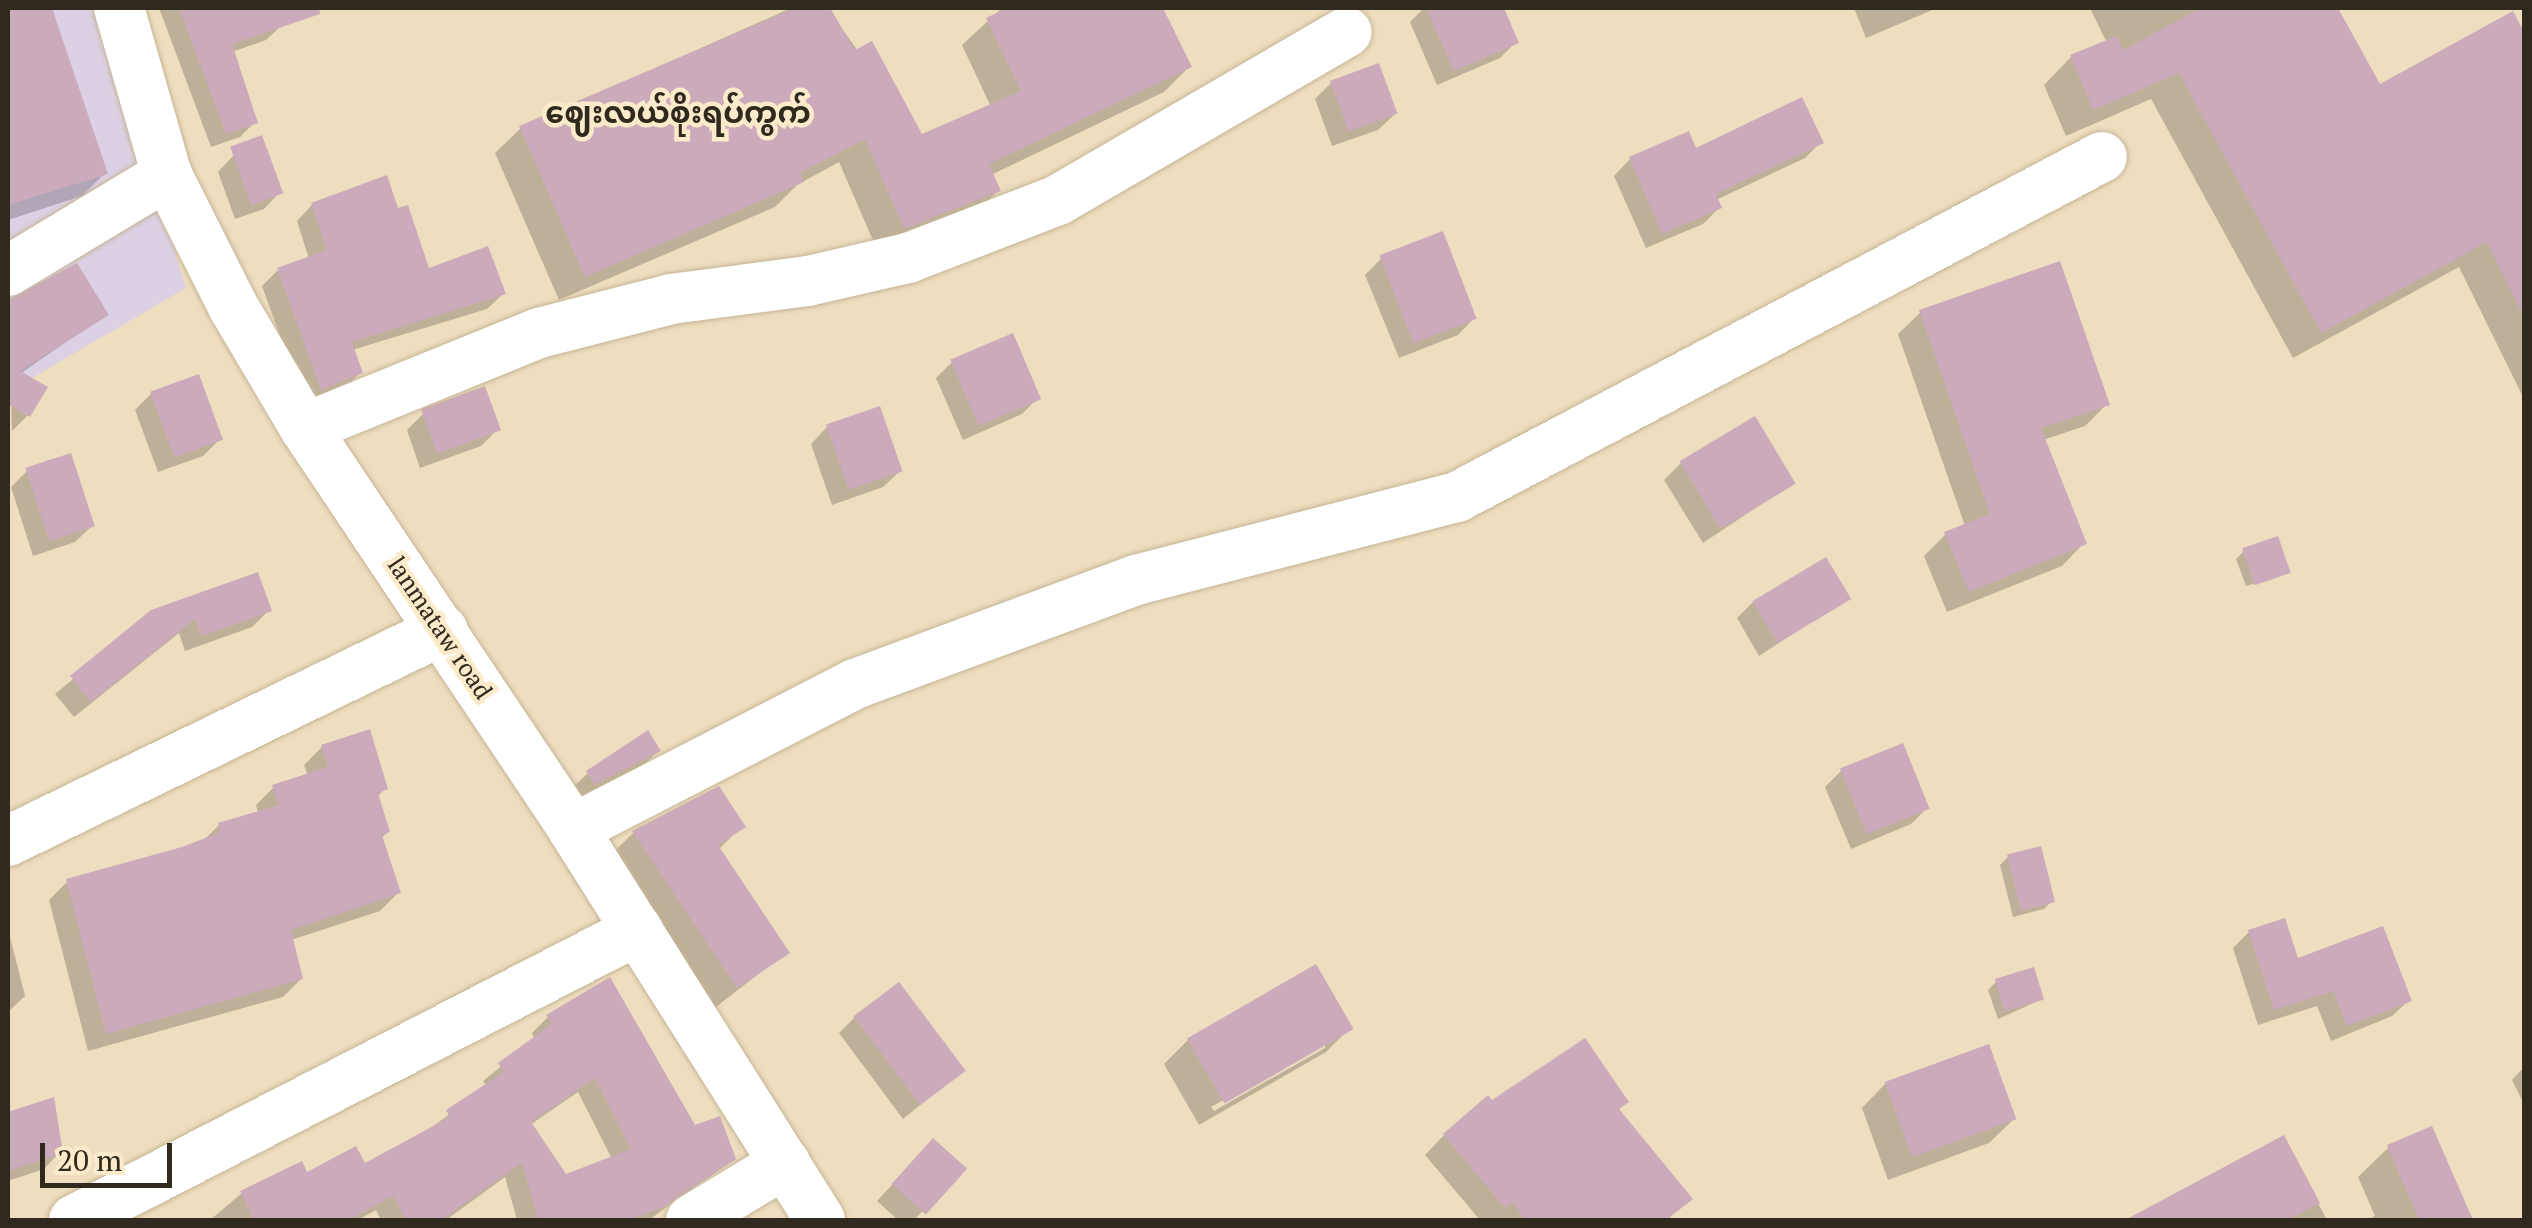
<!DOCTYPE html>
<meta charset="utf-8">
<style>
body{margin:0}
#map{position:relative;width:2532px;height:1228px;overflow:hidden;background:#eeddbe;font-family:"PT Serif","Noto Sans Myanmar",serif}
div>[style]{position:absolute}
.commercial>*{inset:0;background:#dcd0e4}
.shadow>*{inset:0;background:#0003}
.building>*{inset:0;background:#cbaabb;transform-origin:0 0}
.roads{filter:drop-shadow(0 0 2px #c4b496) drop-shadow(0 0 2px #c4b496)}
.street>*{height:50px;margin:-25px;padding:0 25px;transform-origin:25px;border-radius:25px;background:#fff}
span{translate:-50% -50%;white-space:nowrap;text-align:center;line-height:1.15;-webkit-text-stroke:9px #fbebcb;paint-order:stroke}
.street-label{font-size:25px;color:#30291d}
.quarter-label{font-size:30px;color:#30291d;font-weight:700}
.frame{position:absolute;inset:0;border:10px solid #30291d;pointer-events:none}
.scale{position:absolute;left:40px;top:1143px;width:132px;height:45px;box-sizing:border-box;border:5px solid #30291d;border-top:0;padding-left:12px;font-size:30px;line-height:35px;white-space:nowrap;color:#30291d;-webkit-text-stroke:8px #fbebcb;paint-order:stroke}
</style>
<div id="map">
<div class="commercial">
<div style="clip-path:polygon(8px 8px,101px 8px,186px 288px,8px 392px)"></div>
</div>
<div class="shadow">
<div style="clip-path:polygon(8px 8px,49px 8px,105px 173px,82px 196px,8px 220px)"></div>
<div style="clip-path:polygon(159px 8px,276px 8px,282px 25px,266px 40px,232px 52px,255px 122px,240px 137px,211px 147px)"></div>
<div style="clip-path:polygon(791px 8px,827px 8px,920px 137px,991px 107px,962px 45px,1002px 8px,1161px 8px,1189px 67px,1164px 92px,991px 175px,998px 191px,973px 216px,878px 252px,839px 162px,797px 185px,775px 207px,559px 300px,495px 153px,521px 128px)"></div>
<div style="clip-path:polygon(1424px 8px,1501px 8px,1516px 42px,1500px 58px,1437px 85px,1410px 22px)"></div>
<div style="clip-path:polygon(1854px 8px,1937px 8px,1866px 38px)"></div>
<div style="clip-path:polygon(2090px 8px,2335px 8px,2379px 88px,2512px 14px,2524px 37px,2524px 399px,2459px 267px,2293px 358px,2151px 99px,2066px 136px,2044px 85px,2071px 57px,2107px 43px)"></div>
<div style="clip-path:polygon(1331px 83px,1395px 114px,1378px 130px,1332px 146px,1315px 99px)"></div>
<div style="clip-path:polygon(1821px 142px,1805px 158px,1716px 200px,1720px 207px,1703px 224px,1646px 248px,1614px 176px,1630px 159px)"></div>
<div style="clip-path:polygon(234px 155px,280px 192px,264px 209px,235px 219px,218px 172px)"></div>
<div style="clip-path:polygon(312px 205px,397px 211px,428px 271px,503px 294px,487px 309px,352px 350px,360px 373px,344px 389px,305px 405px,262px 286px,278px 270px,309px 259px,297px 221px)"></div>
<div style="clip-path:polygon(1382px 258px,1474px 318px,1458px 335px,1399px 358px,1365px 275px)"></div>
<div style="clip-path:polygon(76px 266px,106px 314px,20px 374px,28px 415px,12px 431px,8px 302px)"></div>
<div style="clip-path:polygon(1921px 312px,2107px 404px,2085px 426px,2043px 440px,2084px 543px,2062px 566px,1947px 612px,1924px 556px,1946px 534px,1965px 526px,1898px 334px)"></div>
<div style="clip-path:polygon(952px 362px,1038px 398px,1022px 414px,963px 440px,936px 378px)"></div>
<div style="clip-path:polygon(151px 394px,220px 439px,203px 456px,158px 472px,135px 410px)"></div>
<div style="clip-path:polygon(423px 414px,498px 429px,481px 446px,420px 468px,407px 430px)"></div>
<div style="clip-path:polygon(827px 427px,900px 471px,883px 487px,832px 505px,811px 444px)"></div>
<div style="clip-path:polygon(1681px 463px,1793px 483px,1703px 543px,1664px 480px)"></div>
<div style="clip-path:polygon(27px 471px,92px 526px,75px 542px,33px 556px,11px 487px)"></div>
<div style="clip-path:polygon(2244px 551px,2288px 573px,2246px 586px,2236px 559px)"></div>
<div style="clip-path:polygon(1847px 598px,1759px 656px,1737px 618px,1753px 602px)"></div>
<div style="clip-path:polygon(269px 610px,252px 627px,185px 651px,179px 633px,74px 717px,55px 694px,153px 613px)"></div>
<div style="clip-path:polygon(322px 747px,385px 789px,377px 797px,388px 832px,380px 839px,398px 893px,380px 911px,291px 940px,301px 979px,283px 997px,88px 1051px,49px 900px,67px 882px,202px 842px,219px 825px,258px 813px,256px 805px,274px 787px,308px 776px,304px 765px)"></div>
<div style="clip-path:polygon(658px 751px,642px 767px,578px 800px,571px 789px,588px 773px)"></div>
<div style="clip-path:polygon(1842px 770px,1927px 808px,1911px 824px,1851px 849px,1825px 787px)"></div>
<div style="clip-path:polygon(718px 790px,742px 826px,718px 850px,787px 952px,712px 1010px,609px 857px,633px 833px)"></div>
<div style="clip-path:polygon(2008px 857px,2052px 901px,2044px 909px,2013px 917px,2000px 865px)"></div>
<div style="clip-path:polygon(8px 929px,25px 996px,8px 1012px)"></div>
<div style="clip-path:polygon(2249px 932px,2297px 962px,2409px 1000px,2392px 1016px,2331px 1041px,2317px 1006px,2258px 1025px,2233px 948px)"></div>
<div style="clip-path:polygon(1996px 982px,2042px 999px,1998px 1019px,1988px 990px)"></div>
<div style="clip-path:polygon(evenodd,548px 1017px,733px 1158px,649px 1220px,517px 1220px,505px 1177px,446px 1220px,381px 1220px,376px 1210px,358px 1220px,210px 1220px,242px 1193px,364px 1166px,431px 1128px,487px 1086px,483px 1081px,535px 1039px,532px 1033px,548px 1017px,578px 1092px,612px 1159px,565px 1177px,530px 1125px,578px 1092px)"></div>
<div style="clip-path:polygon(855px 1017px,963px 1070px,903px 1119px,839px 1033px)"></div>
<div style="clip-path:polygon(evenodd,1350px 1028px,1326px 1052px,1199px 1125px,1164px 1064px,1188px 1040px,1350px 1028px,1325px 1042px,1325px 1048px,1214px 1111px,1211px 1107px,1325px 1042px)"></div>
<div style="clip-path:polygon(2524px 1067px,2524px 1104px,2512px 1080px)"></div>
<div style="clip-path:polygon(1886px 1083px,2014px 1119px,1989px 1143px,1888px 1180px,1862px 1108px)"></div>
<div style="clip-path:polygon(52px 1100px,60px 1152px,44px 1169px,8px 1181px,8px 1115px)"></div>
<div style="clip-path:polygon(1617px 1110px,1689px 1199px,1667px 1220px,1480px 1220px,1425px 1155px,1444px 1135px)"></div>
<div style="clip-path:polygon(2430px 1129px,2470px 1220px,2366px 1220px,2375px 1216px,2358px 1177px,2388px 1148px)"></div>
<div style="clip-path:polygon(2283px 1138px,2327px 1220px,2130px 1220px)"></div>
<div style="clip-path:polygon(917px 1158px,963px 1169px,914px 1220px,898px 1220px,877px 1201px)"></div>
</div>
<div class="building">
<div style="clip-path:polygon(8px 8px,52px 8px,108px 174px,8px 205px)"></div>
<div style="clip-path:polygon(179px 8px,319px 8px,320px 14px,232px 44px,258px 123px,226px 134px)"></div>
<div style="clip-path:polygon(795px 8px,830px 8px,855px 50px,872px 41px,922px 134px,1021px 91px,986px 18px,1007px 8px,1163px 8px,1192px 67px,989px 164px,1001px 191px,904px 229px,865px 139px,800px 173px,804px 182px,585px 277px,519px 126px)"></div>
<div style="clip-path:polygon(1426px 8px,1504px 8px,1519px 43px,1454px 71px)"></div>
<div style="clip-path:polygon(2201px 8px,2338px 8px,2380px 84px,2513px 11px,2524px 32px,2524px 318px,2487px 242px,2321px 333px,2179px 73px,2093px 110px,2070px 55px,2117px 36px,2123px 50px)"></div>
<div style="left:1379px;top:63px;width:54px;height:52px;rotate:70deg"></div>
<div style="clip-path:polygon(1802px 97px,1824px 143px,1716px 194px,1722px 208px,1662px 234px,1629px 157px,1689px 131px,1696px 148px)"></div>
<div style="left:262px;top:135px;width:62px;height:34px;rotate:70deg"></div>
<div style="clip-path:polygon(387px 175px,398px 208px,408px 205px,429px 268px,488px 246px,506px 294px,352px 342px,363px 373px,321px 390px,277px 268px,327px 250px,311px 203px)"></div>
<div style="left:1443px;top:231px;width:94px;height:68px;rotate:69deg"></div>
<div style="clip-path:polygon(2060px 261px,2110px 405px,2041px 428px,2087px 544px,1969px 592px,1944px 532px,1990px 514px,1919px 310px)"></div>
<div style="clip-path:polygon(77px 263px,109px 315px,20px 371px,48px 387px,30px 417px,8px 404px,8px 300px)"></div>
<div style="left:1013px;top:333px;width:72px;height:68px;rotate:67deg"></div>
<div style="left:199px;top:374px;width:70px;height:52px;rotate:70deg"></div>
<div style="left:485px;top:386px;width:47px;height:68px;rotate:70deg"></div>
<div style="left:880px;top:406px;width:69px;height:57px;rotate:71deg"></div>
<div style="left:1755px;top:416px;width:79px;height:88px;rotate:59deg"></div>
<div style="left:71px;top:453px;width:77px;height:48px;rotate:72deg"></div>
<div style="left:2278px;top:536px;width:39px;height:38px;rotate:71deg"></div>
<div style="left:1826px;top:557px;width:49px;height:86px;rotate:59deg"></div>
<div style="clip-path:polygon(258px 572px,272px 611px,201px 636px,195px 619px,91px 702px,70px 676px,151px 610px)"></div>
<div style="clip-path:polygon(370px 729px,388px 789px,378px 793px,390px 832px,382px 835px,401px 893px,291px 930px,303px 979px,106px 1034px,66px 879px,182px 847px,221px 832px,218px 823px,279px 805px,272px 785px,328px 767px,321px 745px)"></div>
<div style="clip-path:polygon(648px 730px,661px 751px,595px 785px,586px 771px)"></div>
<div style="left:1903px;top:743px;width:71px;height:68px;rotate:68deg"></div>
<div style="clip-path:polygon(719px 786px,746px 827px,718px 845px,790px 953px,737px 988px,632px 831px)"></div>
<div style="left:2041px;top:846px;width:58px;height:35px;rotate:76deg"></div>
<div style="clip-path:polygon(2285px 918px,2298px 958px,2383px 926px,2412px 1001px,2347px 1026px,2333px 991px,2274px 1010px,2248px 930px)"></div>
<div style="left:1316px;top:964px;width:75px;height:149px;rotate:60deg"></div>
<div style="left:2034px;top:967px;width:34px;height:41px;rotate:73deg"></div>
<div style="clip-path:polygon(evenodd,610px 977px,695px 1125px,720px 1116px,736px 1159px,666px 1206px,628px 1220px,538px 1220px,522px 1163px,441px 1220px,406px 1220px,393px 1196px,348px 1220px,254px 1220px,240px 1191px,302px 1161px,307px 1172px,356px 1146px,365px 1163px,450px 1117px,446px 1110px,504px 1072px,498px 1063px,552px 1024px,546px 1015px,610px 977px,595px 1078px,631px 1149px,566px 1174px,531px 1122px,595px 1078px)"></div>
<div style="left:899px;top:982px;width:111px;height:57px;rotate:53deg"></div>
<div style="clip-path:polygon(1585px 1038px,1629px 1102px,1619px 1109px,1693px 1199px,1666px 1220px,1524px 1220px,1513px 1202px,1505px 1208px,1443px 1134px,1488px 1095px,1492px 1100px)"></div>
<div style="left:1989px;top:1044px;width:80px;height:111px;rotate:70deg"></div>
<div style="clip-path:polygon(54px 1097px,63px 1153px,8px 1171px,8px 1112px)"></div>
<div style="clip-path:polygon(2432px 1126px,2473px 1220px,2419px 1220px,2387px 1145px)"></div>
<div style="clip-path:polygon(2284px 1135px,2320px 1203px,2287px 1220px,2125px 1220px)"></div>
<div style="left:933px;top:1138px;width:46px;height:62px;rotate:42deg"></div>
</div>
<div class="roads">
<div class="street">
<div style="left:119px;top:8px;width:174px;rotate:74deg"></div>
<div style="left:167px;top:175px;width:149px;rotate:63.3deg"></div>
<div style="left:234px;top:308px;width:139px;rotate:59.4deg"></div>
<div style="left:305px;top:428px;width:482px;rotate:56.2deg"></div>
<div style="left:573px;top:829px;width:462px;rotate:57.7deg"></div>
<div style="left:8px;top:271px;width:186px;rotate:-31.1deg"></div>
<div style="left:305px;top:428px;width:253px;rotate:-22.1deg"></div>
<div style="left:539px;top:333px;width:136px;rotate:-14.4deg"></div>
<div style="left:671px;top:299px;width:138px;rotate:-7.5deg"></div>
<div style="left:808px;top:281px;width:103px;rotate:-13deg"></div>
<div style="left:908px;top:258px;width:161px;rotate:-21.1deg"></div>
<div style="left:1058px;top:200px;width:334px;rotate:-30.2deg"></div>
<div style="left:573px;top:829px;width:317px;rotate:-27.2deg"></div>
<div style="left:855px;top:684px;width:300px;rotate:-20.3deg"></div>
<div style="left:1136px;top:580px;width:332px;rotate:-14.5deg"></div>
<div style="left:1457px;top:497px;width:729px;rotate:-27.8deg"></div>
<div style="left:8px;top:841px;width:483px;rotate:-25.9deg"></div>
<div style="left:74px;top:1220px;width:634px;rotate:-27.21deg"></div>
<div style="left:691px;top:1220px;width:110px;rotate:-31.2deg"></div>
</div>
</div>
<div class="street-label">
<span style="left:440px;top:628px;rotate:56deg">lanmataw road</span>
</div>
<div class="quarter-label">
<span style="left:678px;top:112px">ဈေးလယ်စိုးရပ်ကွက်</span>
</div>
<div class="frame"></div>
<div class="scale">20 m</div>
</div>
